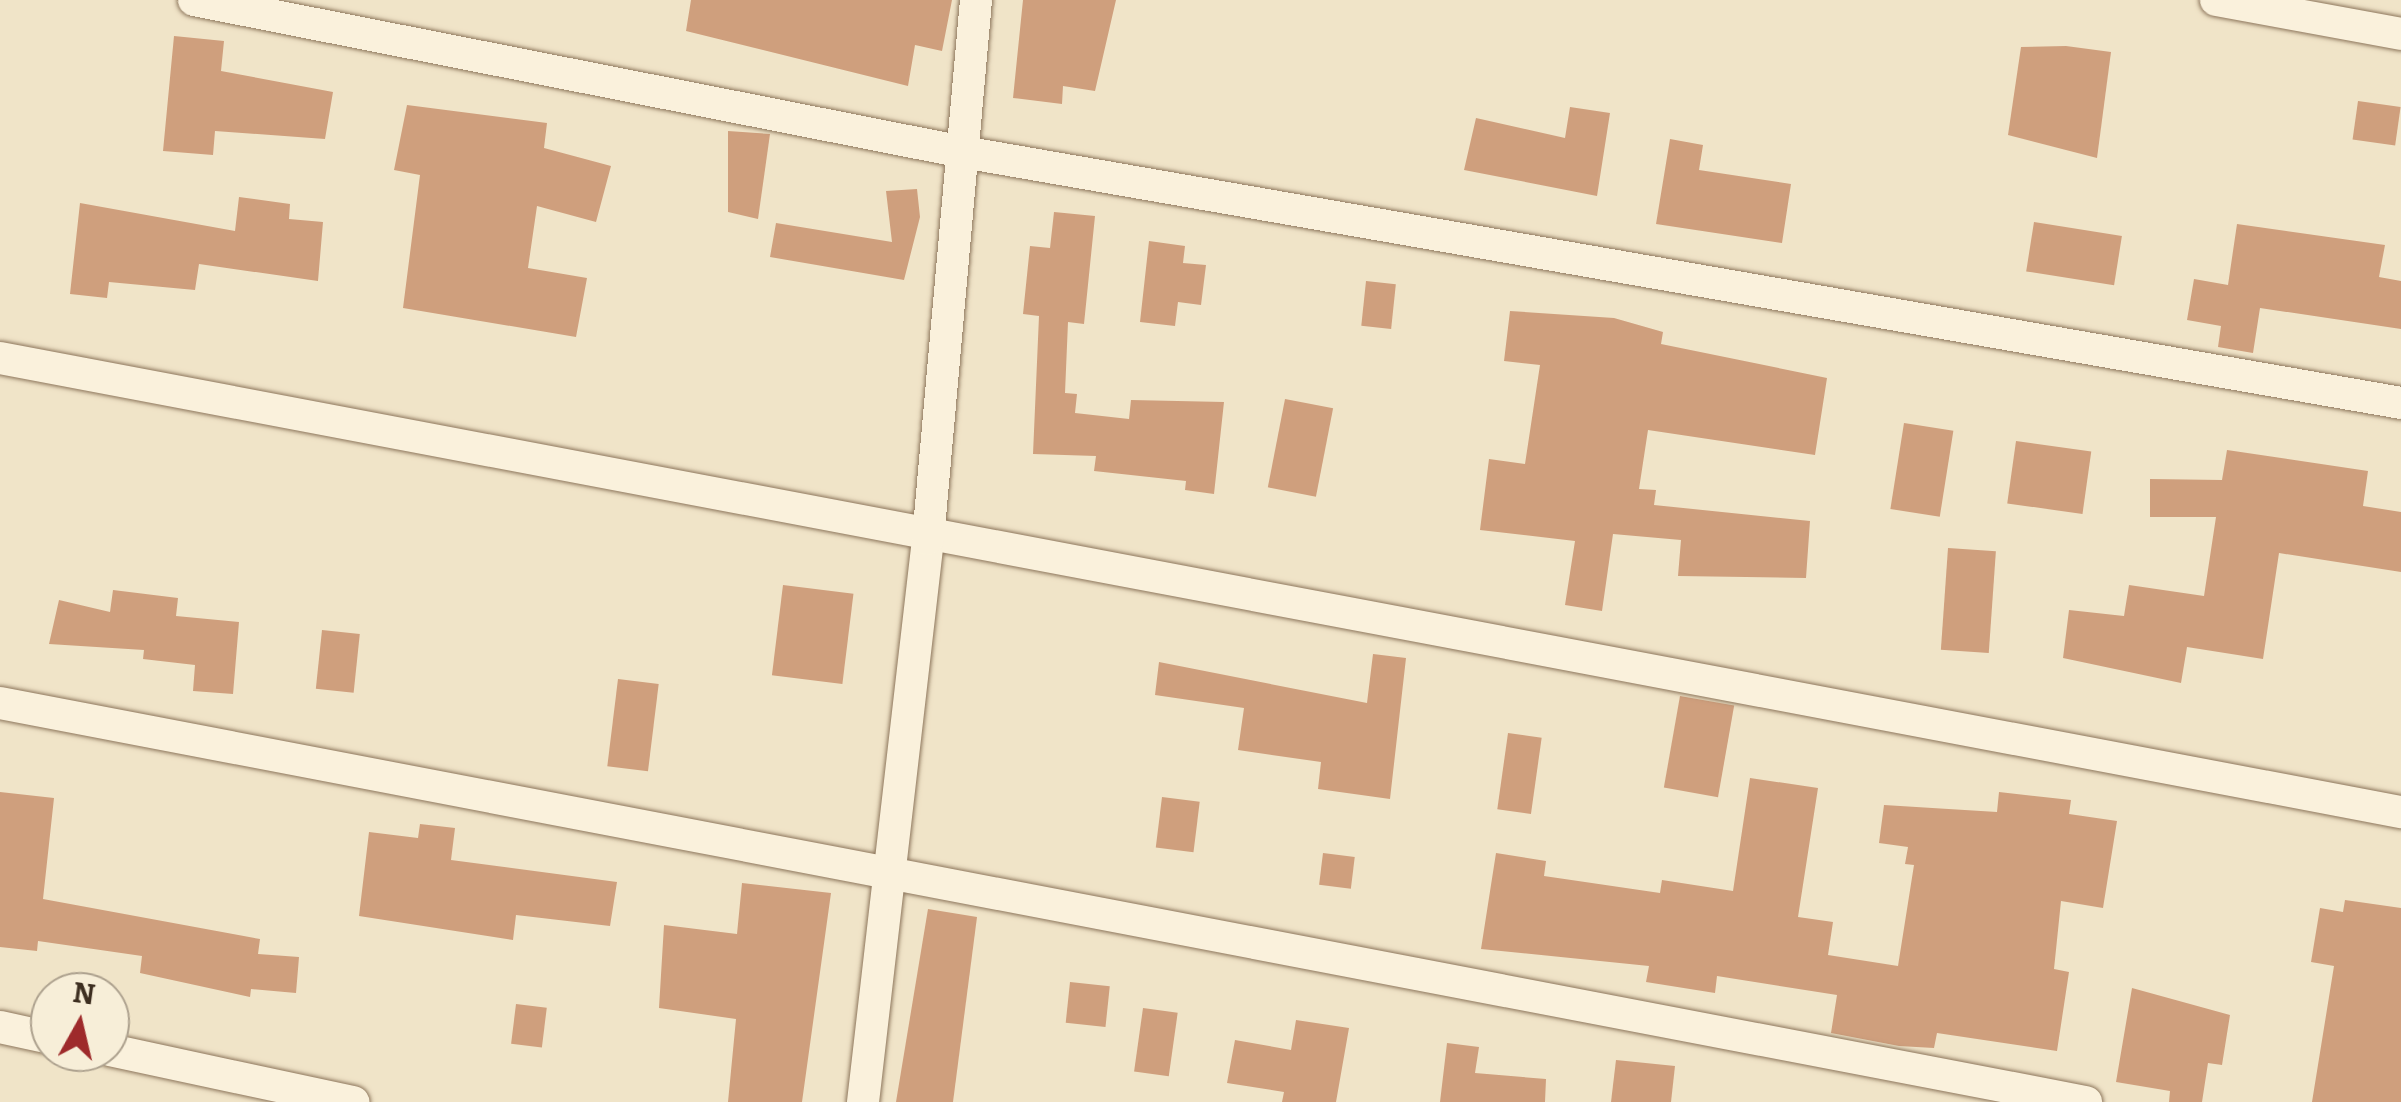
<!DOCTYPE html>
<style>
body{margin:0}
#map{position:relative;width:2401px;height:1102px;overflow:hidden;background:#f0e4c8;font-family:Bitter,serif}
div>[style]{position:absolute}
.building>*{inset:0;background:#cf9f7d;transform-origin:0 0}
.roads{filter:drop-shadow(0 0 2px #8d765c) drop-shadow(0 0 2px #8d765c)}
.street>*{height:32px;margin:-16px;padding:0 16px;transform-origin:16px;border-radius:16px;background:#faf1dc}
span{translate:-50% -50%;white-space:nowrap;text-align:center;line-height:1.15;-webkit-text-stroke:8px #f7eed8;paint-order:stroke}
.north{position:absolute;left:30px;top:972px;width:100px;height:100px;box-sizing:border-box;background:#f7eed8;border:2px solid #ada18e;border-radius:50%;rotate:8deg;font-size:28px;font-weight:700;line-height:40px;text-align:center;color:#3d2e20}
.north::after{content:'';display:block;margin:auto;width:35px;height:45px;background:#9e2a2b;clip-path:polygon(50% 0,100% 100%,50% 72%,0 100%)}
</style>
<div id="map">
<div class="building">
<div style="clip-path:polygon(691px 0,952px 0,942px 51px,915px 45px,908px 86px,686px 31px)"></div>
<div style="clip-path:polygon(1023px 0,1116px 0,1095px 91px,1063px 86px,1062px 104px,1013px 98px)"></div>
<div style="clip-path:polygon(174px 36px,224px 41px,221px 71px,333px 92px,325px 139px,215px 131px,213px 155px,163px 151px)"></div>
<div style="clip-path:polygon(2066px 46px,2111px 52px,2097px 158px,2008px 135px,2021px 47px)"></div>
<div style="left:2358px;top:101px;width:43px;height:39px;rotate:8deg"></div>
<div style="clip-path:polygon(407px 105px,547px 123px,544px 148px,611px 166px,596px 222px,537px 206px,528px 268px,587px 278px,576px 337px,403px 308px,420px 175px,394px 170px)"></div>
<div style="clip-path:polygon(1570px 107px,1610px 113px,1597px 196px,1464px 170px,1476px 118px,1565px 138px)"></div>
<div style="clip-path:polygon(728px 131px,770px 134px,758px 219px,728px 212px)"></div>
<div style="clip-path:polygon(1670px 139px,1703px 145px,1699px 170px,1791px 184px,1782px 243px,1656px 224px)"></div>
<div style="clip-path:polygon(917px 189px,920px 217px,904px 280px,770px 257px,776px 223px,892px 242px,886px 191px)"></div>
<div style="clip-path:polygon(239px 197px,290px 204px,289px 219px,323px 222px,318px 281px,199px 264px,195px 290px,109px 282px,107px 298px,70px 294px,80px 203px,235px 231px)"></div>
<div style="clip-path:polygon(1054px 212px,1095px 216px,1084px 324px,1068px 322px,1065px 393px,1077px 394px,1075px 413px,1129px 419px,1131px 400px,1224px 402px,1214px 494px,1185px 490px,1186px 481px,1094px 471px,1096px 456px,1033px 454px,1039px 316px,1023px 314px,1030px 246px,1050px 248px)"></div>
<div style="left:2034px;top:222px;width:89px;height:50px;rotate:9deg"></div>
<div style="clip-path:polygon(2237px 224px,2385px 245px,2379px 277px,2401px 281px,2401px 329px,2260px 308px,2253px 353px,2218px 347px,2221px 326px,2187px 320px,2194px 279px,2228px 285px)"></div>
<div style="clip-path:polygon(1149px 241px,1185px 246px,1183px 263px,1206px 265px,1201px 305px,1178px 302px,1175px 326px,1140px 322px)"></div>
<div style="left:1366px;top:281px;width:30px;height:45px;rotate:6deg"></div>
<div style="clip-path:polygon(1510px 311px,1614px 318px,1663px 332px,1661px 344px,1827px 378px,1815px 455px,1648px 430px,1639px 489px,1656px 490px,1654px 505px,1810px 521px,1806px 578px,1678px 576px,1681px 540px,1613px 534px,1602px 611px,1565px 605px,1575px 541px,1480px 530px,1489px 459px,1525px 464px,1540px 365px,1504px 361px)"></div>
<div style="left:1285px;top:399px;width:49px;height:90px;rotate:11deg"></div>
<div style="left:1904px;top:423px;width:50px;height:87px;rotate:9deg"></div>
<div style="left:2016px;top:441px;width:76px;height:63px;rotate:8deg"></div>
<div style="clip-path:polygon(2227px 450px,2368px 471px,2363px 506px,2401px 512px,2401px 572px,2279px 553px,2263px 659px,2187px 647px,2181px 683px,2063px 658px,2069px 610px,2124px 616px,2129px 585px,2204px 596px,2216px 517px,2150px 517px,2150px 479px,2222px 480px)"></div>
<div style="left:1948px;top:548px;width:48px;height:102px;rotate:4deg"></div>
<div style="left:783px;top:585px;width:71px;height:91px;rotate:7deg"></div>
<div style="clip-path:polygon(113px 590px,178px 598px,176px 616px,239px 622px,233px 694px,193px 691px,195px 665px,143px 659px,144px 650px,49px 644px,59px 600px,110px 612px)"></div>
<div style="left:322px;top:630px;width:38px;height:59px;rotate:6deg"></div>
<div style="clip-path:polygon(1373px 654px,1406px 658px,1390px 799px,1318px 789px,1321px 762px,1238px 750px,1244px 708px,1155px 695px,1159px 662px,1367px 703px)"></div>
<div style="left:618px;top:679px;width:41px;height:88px;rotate:7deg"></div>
<div style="left:1680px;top:696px;width:55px;height:93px;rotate:10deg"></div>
<div style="left:1508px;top:733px;width:34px;height:77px;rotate:8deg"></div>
<div style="clip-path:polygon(1750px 778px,1818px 788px,1798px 917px,1833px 922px,1828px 955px,1898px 966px,1914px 865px,1905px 864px,1908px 847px,1879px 843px,1884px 805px,1997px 812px,1999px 792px,2071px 800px,2069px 814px,2117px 821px,2103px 908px,2061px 901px,2054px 969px,2069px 972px,2057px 1051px,1937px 1033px,1934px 1048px,1899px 1046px,1831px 1033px,1837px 995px,1717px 976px,1715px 993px,1646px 982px,1649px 966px,1481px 949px,1496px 853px,1546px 861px,1544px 876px,1660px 893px,1662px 880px,1733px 891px)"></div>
<div style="clip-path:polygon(0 792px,54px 798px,43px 899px,260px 939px,258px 954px,299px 957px,296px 993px,251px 989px,250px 997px,140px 973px,142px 956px,38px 941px,37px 951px,0 947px)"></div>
<div style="left:1162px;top:797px;width:38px;height:51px;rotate:7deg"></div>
<div style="clip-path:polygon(420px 824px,455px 828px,451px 860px,617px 882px,610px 926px,516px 915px,513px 940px,359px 916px,369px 832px,418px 838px)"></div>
<div style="left:1323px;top:853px;width:32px;height:32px;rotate:7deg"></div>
<div style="clip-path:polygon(742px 883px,831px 893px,802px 1102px,728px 1102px,736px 1019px,659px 1008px,664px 925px,737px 934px)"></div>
<div style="clip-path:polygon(2345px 900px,2401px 908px,2401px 1102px,2312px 1102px,2334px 966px,2311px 962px,2320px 908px,2343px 912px)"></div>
<div style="clip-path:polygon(928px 909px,977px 917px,953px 1102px,896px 1102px)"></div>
<div style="left:1070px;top:982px;width:40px;height:41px;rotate:6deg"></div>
<div style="clip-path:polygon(2132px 988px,2230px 1015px,2222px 1065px,2208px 1063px,2202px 1102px,2169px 1102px,2170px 1091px,2116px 1082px)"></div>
<div style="left:516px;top:1004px;width:31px;height:40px;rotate:7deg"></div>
<div style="left:1143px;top:1008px;width:35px;height:64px;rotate:8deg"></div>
<div style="clip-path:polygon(1296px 1020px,1349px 1028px,1336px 1102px,1282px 1102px,1284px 1092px,1227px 1083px,1235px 1040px,1291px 1050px)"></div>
<div style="clip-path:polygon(1447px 1043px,1479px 1047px,1475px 1073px,1546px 1079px,1545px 1102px,1440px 1102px)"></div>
<div style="clip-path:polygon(1616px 1060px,1675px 1066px,1671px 1102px,1611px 1102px)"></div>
</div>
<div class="roads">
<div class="street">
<div style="left:194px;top:0;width:784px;rotate:11.18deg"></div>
<div style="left:963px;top:152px;width:1460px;rotate:9.9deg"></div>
<div style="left:2216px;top:0;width:188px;rotate:10.4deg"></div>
<div style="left:0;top:358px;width:2444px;rotate:10.71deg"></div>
<div style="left:0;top:703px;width:2124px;rotate:10.83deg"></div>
<div style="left:0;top:1027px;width:51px;rotate:12.4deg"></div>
<div style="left:110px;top:1050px;width:249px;rotate:12.1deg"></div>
<div style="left:863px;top:1102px;width:567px;rotate:-83.41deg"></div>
<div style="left:928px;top:539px;width:541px;rotate:-84.91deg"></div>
</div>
</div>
<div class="north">N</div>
</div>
